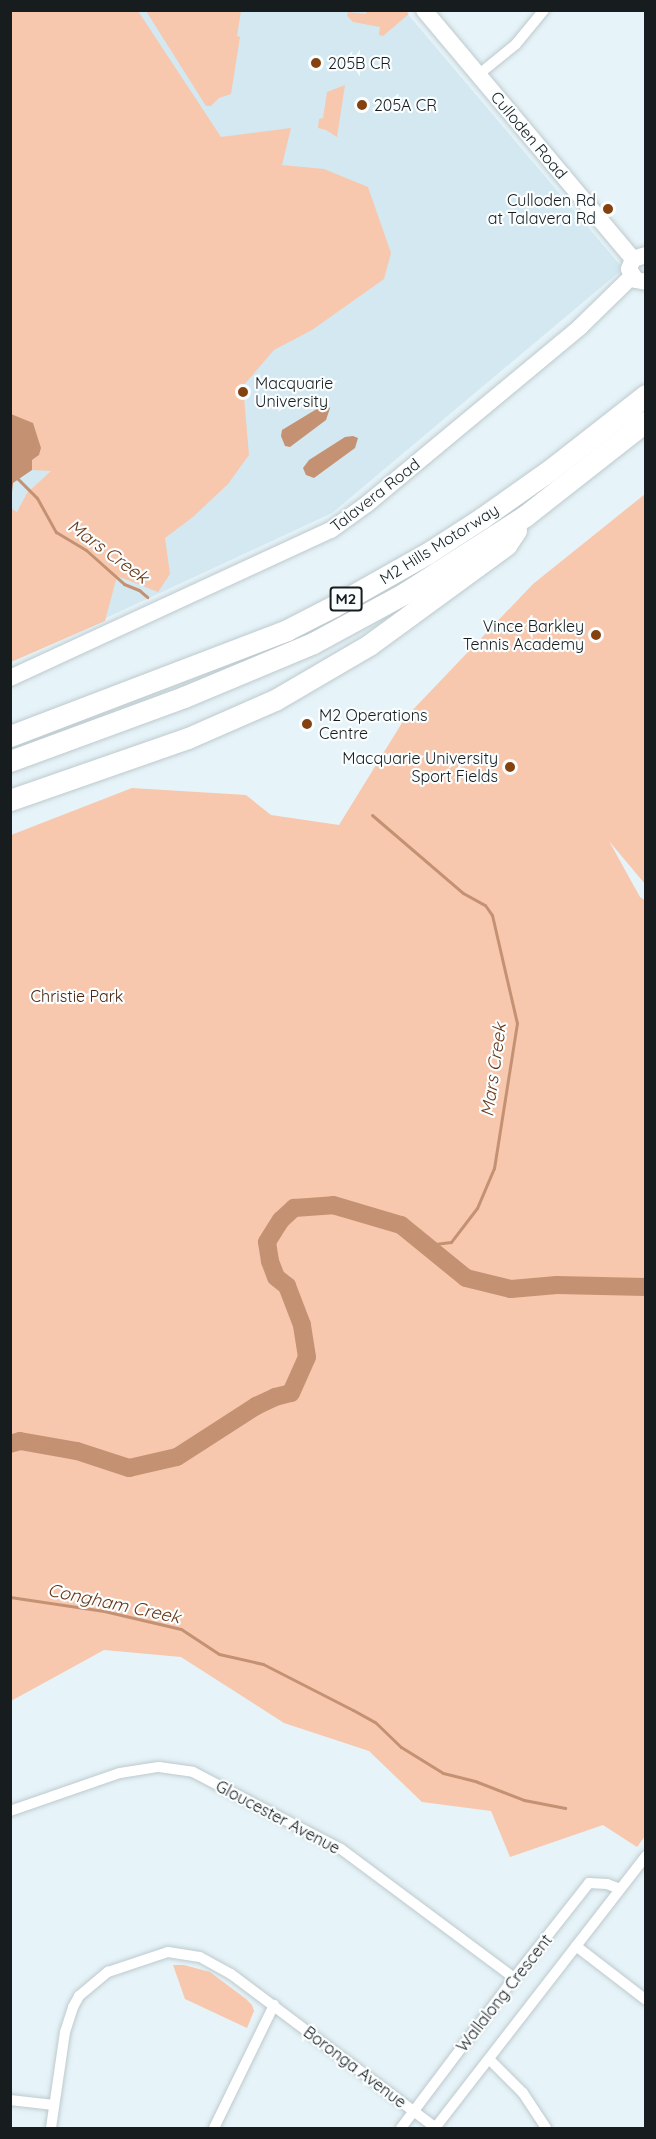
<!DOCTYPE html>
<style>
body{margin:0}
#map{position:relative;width:656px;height:2139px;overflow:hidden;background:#e6f3f8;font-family:Quicksand,sans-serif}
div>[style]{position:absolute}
.built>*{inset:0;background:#d3e8f0}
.green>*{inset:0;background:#f7c8ae}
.water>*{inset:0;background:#c59173}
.stream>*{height:3px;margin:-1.5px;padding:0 1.5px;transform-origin:1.5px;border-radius:1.5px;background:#c59173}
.river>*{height:18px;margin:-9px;padding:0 9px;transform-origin:9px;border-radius:9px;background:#c59173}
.roads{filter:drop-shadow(0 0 2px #bdcace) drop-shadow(0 0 2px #bdcace)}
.street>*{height:10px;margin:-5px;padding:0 5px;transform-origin:5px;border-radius:5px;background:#fff}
.secondary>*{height:16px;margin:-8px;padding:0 8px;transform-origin:8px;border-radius:8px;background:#fff}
.highway>*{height:21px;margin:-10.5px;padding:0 10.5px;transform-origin:10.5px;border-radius:10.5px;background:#fff}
.dots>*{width:16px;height:16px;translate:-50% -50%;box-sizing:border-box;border:3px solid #fbfeff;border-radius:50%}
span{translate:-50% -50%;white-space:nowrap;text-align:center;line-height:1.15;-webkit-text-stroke:4.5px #fbfeff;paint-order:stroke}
.shield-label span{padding:2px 4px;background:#fbfeff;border:2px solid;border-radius:4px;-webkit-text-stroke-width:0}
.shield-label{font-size:15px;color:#171c1e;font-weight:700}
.poi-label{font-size:16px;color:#171c1e}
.left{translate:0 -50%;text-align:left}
.right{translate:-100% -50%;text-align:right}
.street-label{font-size:16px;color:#171c1e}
.park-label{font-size:16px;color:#48250e}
.water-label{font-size:18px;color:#683614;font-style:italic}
.frame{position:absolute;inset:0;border:12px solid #171c1e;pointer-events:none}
</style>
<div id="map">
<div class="built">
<div style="clip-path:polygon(10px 11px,405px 11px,620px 265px,619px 272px,332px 513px,11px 662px)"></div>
</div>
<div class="green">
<div style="clip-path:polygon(367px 10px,406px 11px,409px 14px,383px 36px,379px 35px,380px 27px,353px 22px,347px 16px,348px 12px,366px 14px)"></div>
<div style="clip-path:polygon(11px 11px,138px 11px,221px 137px,291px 128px,282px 165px,324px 169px,368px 187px,391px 253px,384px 279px,312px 330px,274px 350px,243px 386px,249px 455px,228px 484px,193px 517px,165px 538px,170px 574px,158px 592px,117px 576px,105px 621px,11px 662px,10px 508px,17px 512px,27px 493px,51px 471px,32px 470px,32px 460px,39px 455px,41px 448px,11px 414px)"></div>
<div style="clip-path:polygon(146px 11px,241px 11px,237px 36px,240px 37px,231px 94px,219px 98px,211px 106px,206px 106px)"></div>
<div style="clip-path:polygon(345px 85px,337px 137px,326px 130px,318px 128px,319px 119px,323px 118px,327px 92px)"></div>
<div style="clip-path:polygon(645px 494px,645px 884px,609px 841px,640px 897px,646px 901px,645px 1836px,637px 1847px,603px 1825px,510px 1857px,491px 1811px,422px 1802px,369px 1751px,284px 1723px,181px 1657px,104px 1650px,11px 1701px,11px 835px,132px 788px,246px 795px,271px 815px,339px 825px,405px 718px,533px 584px)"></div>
<div style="clip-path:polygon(173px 1965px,184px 1965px,210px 1972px,246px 1999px,252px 2005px,254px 2011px,247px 2028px,185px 1999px)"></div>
</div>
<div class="water">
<div style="clip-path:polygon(325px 404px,330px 408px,326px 420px,290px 447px,285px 446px,281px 436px,282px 430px)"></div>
<div style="clip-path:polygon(11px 414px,33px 423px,41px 448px,39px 455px,32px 460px,32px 470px,13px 483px,11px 502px)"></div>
<div style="clip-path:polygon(353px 436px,358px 438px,355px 448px,314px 478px,306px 475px,303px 468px,309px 460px,345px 437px)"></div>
</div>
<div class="stream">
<div style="left:10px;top:471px;width:38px;rotate:45deg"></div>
<div style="left:37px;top:498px;width:39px;rotate:61deg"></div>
<div style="left:56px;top:532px;width:35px;rotate:31deg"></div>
<div style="left:86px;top:550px;width:51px;rotate:41.8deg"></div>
<div style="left:124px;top:584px;width:16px;rotate:22deg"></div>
<div style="left:139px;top:590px;width:11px;rotate:41deg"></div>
<div style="left:372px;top:815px;width:120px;rotate:40.6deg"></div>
<div style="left:463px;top:893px;width:25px;rotate:29deg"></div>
<div style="left:485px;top:905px;width:12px;rotate:55deg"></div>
<div style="left:492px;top:915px;width:111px;rotate:77deg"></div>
<div style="left:517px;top:1023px;width:147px;rotate:99deg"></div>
<div style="left:494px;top:1168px;width:43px;rotate:113deg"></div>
<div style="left:477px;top:1208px;width:43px;rotate:127.4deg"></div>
<div style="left:451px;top:1242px;width:26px;rotate:173deg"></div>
<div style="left:10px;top:1597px;width:95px;rotate:8.5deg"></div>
<div style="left:104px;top:1611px;width:79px;rotate:13.2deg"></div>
<div style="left:181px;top:1629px;width:45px;rotate:33.3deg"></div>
<div style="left:219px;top:1654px;width:45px;rotate:12.8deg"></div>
<div style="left:263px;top:1664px;width:101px;rotate:27.1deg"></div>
<div style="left:353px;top:1710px;width:25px;rotate:29deg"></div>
<div style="left:375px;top:1722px;width:36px;rotate:44deg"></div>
<div style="left:401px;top:1747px;width:49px;rotate:31.8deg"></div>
<div style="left:443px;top:1773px;width:33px;rotate:14deg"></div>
<div style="left:475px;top:1781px;width:53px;rotate:21.2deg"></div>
<div style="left:524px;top:1800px;width:42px;rotate:11deg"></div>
</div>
<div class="river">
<div style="left:10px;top:1444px;width:10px;rotate:-17deg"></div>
<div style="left:20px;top:1441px;width:58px;rotate:10deg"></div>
<div style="left:77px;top:1451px;width:55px;rotate:18.1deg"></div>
<div style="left:129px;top:1468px;width:49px;rotate:-12.9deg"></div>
<div style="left:177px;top:1457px;width:94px;rotate:-32.8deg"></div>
<div style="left:256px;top:1406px;width:21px;rotate:-25deg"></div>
<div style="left:275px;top:1397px;width:16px;rotate:-14deg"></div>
<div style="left:291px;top:1393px;width:39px;rotate:-66deg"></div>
<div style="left:307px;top:1357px;width:32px;rotate:-99deg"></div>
<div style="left:302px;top:1325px;width:42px;rotate:-111deg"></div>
<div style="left:287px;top:1286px;width:14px;rotate:-141deg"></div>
<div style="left:276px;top:1277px;width:17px;rotate:-111deg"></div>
<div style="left:270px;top:1261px;width:19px;rotate:-99deg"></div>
<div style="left:267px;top:1242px;width:26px;rotate:-58deg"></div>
<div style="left:281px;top:1220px;width:18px;rotate:-43deg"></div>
<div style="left:294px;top:1208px;width:39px;rotate:-4deg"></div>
<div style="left:333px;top:1205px;width:71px;rotate:16.4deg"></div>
<div style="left:401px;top:1225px;width:84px;rotate:39.2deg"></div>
<div style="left:466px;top:1278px;width:46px;rotate:13.7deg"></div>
<div style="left:511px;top:1289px;width:46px;rotate:-5deg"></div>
<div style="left:557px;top:1285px;width:89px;rotate:1.3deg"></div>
</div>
<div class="roads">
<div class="street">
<div style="left:478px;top:75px;width:49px;rotate:-39.2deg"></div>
<div style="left:516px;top:44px;width:44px;rotate:-50.5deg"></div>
<div style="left:10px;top:1811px;width:116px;rotate:-19.1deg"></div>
<div style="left:120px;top:1773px;width:39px;rotate:-9deg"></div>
<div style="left:159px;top:1767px;width:34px;rotate:8deg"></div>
<div style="left:193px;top:1772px;width:167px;rotate:27.5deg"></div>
<div style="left:341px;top:1849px;width:216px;rotate:36.7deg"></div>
<div style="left:576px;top:1946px;width:88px;rotate:37.6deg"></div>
<div style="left:489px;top:2059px;width:48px;rotate:45deg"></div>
<div style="left:523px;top:2093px;width:42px;rotate:56.7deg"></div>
<div style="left:10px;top:2100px;width:44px;rotate:6.5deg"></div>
<div style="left:51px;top:2128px;width:97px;rotate:-81.7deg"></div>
<div style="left:65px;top:2032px;width:26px;rotate:-72deg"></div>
<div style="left:73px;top:2007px;width:13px;rotate:-61deg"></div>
<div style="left:79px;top:1996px;width:38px;rotate:-40deg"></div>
<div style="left:108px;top:1972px;width:63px;rotate:-18.4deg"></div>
<div style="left:168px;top:1952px;width:32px;rotate:9deg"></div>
<div style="left:200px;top:1957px;width:35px;rotate:29deg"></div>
<div style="left:231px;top:1974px;width:256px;rotate:36.9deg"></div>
<div style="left:214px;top:2128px;width:137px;rotate:-64deg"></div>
<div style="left:401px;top:2128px;width:188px;rotate:-53deg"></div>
<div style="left:514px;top:1978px;width:121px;rotate:-51.7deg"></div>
<div style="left:589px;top:1883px;width:18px;rotate:3deg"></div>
<div style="left:607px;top:1884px;width:14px;rotate:21deg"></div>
<div style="left:435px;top:2128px;width:344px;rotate:-52.2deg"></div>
</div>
<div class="secondary">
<div style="left:424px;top:10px;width:325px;rotate:50deg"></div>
<div style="left:646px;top:255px;width:14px;rotate:163deg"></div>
<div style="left:633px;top:259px;width:11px;rotate:112deg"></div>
<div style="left:629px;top:269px;width:13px;rotate:58deg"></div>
<div style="left:636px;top:280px;width:10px;rotate:11deg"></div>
<div style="left:10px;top:678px;width:353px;rotate:-24.8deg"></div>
<div style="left:331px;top:530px;width:44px;rotate:-35.8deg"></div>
<div style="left:367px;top:504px;width:277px;rotate:-39.7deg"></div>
<div style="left:580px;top:327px;width:73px;rotate:-44.4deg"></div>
</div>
<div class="highway">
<div style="left:10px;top:736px;width:297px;rotate:-20.9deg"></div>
<div style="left:287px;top:630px;width:53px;rotate:-27.1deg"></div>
<div style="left:334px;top:606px;width:108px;rotate:-29.4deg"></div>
<div style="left:428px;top:553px;width:64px;rotate:-32.9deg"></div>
<div style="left:482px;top:518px;width:83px;rotate:-35.2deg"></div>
<div style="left:550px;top:470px;width:122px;rotate:-38deg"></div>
<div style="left:10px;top:761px;width:185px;rotate:-20.2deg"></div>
<div style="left:184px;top:697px;width:140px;rotate:-22.7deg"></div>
<div style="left:313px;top:643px;width:105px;rotate:-28.5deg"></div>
<div style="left:405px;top:593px;width:143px;rotate:-32.7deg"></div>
<div style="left:525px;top:516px;width:154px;rotate:-38.1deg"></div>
<div style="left:10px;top:800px;width:188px;rotate:-19.2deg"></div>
<div style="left:188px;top:738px;width:95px;rotate:-23.6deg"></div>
<div style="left:275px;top:700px;width:109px;rotate:-30.3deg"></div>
<div style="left:369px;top:645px;width:170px;rotate:-36.1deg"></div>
<div style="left:506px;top:545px;width:18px;rotate:-56deg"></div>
</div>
</div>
<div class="dots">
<div style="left:316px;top:63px;background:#844211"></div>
<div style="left:362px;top:105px;background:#844211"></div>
<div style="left:608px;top:209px;background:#844211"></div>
<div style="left:243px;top:392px;background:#844211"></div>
<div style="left:596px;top:635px;background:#844211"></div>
<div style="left:307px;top:724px;background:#844211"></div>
<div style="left:510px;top:767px;background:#844211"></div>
</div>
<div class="shield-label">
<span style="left:346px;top:599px">M2</span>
</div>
<div class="poi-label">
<span class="left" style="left:328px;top:63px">205B CR</span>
<span class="left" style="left:374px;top:105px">205A CR</span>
<span class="right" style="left:596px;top:209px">Culloden Rd<br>at Talavera Rd</span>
<span class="left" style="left:255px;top:392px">Macquarie<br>University</span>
<span class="right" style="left:584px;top:635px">Vince Barkley<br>Tennis Academy</span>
<span class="left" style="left:319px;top:724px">M2 Operations<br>Centre</span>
<span class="right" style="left:498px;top:767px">Macquarie University<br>Sport Fields</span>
</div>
<div class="street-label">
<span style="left:529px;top:135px;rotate:50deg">Culloden Road</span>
<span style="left:375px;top:495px;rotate:-38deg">Talavera Road</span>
<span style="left:439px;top:544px;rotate:-32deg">M2 Hills Motorway</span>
<span style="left:278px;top:1817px;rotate:28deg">Gloucester Avenue</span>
<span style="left:504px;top:1993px;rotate:-52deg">Wallalong Crescent</span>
<span style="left:355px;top:2067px;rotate:37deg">Boronga Avenue</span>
</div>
<div class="park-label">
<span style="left:77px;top:996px">Christie Park</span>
</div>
<div class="water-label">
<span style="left:108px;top:552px;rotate:36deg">Mars Creek</span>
<span style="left:494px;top:1070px;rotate:-82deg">Mars Creek</span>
<span style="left:114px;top:1604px;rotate:12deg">Congham Creek</span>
</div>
<div class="frame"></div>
</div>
